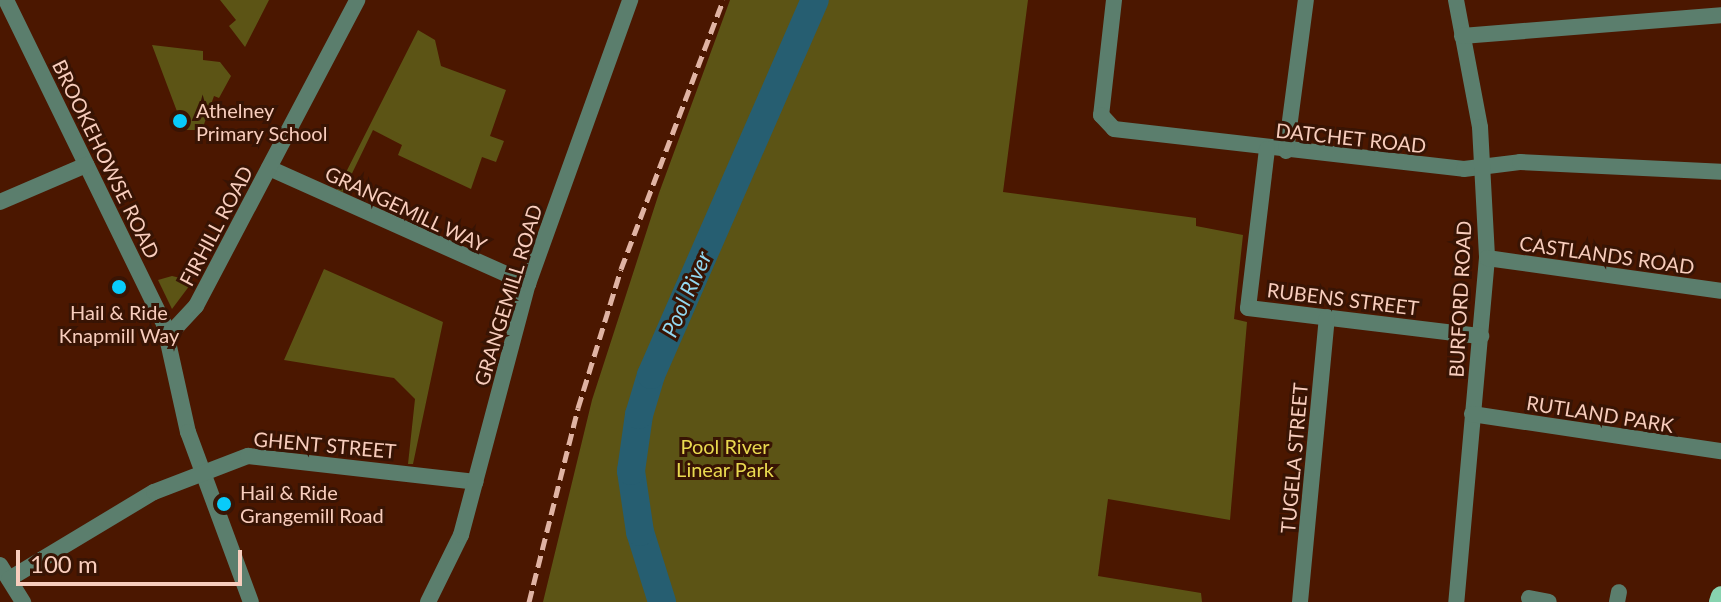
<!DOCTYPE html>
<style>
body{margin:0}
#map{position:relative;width:1721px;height:602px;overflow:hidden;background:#4b1700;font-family:Lato,sans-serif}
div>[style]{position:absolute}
.green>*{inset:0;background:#5c5415}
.river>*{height:28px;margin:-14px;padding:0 14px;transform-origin:14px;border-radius:14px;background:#265e71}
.minor>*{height:16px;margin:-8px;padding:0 8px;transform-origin:8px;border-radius:8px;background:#5b7e6d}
.primary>*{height:20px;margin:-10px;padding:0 10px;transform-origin:10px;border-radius:10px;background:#88d3af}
.rail>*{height:5px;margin-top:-2.5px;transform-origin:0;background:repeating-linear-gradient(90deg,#e0b3a3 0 12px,transparent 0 18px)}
.dots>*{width:22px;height:22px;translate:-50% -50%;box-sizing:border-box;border:4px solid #381404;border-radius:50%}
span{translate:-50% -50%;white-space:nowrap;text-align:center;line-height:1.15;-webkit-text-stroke:6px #381404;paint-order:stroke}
.poi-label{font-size:20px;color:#f8cdbd}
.left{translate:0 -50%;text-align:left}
.street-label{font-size:20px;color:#f8cdbd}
.park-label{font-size:20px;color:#e9d94f}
.water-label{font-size:22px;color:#92d7f0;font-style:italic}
.scale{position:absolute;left:16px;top:550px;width:226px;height:36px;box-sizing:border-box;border:4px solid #f8cdbd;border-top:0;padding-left:10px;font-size:24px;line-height:28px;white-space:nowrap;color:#f8cdbd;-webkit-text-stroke:6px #381404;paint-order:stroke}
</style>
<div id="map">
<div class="green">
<i style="clip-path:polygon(220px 0,269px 0,245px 47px,229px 26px,236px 20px)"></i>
<i style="clip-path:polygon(730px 0,1028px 0,1003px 192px,1196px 218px,1196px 226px,1243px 235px,1234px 319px,1247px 322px,1230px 520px,1108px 499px,1098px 576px,1201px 593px,1202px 602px,543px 602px,592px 400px,659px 193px)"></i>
<i style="clip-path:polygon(418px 30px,435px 40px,441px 66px,506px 90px,490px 136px,504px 141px,496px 162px,482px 157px,471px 189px,398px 155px,402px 145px,373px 130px,343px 192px,337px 190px)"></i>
<i style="clip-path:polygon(152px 45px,203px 51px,203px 60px,220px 62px,231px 76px,219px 98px,214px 96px,202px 130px,184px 130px)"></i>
<i style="clip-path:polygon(324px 269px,443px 322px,413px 464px,408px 464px,415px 399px,394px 378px,284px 360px)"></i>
<i style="clip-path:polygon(172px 276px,193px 281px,172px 309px,158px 280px)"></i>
</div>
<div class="river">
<i style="left:662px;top:602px;width:73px;rotate:-107.4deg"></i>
<i style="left:640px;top:532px;width:62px;rotate:-98.4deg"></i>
<i style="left:631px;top:471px;width:57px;rotate:-81.9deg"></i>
<i style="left:639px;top:415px;width:42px;rotate:-73.3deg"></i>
<i style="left:651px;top:375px;width:409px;rotate:-66.4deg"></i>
</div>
<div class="minor">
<i style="left:6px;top:0;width:360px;rotate:64deg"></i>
<i style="left:164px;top:324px;width:111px;rotate:77.5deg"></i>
<i style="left:188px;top:432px;width:181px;rotate:69.7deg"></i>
<i style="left:1114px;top:0;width:116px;rotate:96.4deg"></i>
<i style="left:1101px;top:115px;width:19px;rotate:47deg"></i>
<i style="left:1114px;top:129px;width:352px;rotate:6.5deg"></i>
<i style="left:1464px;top:169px;width:56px;rotate:-7.1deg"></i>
<i style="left:1520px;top:162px;width:201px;rotate:2.8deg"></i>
<i style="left:1456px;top:0;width:129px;rotate:79.3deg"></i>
<i style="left:1480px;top:127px;width:131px;rotate:86.9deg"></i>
<i style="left:1487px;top:258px;width:345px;rotate:95.1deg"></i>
<i style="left:1462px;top:36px;width:260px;rotate:-4.6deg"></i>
<i style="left:1267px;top:149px;width:160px;rotate:96.8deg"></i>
<i style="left:1248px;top:308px;width:235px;rotate:6.9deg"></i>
<i style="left:1286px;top:151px;width:152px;rotate:-82.5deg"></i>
<i style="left:269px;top:168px;width:284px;rotate:24.1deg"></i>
<i style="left:0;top:202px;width:94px;rotate:-23.3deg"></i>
<i style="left:1487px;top:258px;width:236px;rotate:8deg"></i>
<i style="left:168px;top:336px;width:41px;rotate:-47deg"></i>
<i style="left:196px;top:306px;width:346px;rotate:-62.2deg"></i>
<i style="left:1472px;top:414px;width:252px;rotate:8.5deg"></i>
<i style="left:0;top:565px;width:44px;rotate:58.1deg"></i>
<i style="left:9px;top:579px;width:169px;rotate:-31deg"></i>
<i style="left:154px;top:492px;width:101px;rotate:-21deg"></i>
<i style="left:248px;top:456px;width:229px;rotate:6.5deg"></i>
<i style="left:1529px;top:598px;width:20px;rotate:11deg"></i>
<i style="left:428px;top:602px;width:75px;rotate:-63.8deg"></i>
<i style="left:461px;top:535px;width:260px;rotate:-75.1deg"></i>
<i style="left:528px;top:284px;width:302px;rotate:-70.2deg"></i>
<i style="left:1300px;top:602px;width:286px;rotate:-84.6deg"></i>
<i style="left:1617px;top:602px;width:10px;rotate:-79deg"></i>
</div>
<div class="primary">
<i style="left:1719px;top:602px;width:6px;rotate:-72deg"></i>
</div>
<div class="rail">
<i style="left:529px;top:602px;width:200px;rotate:-75.8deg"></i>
<i style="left:578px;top:408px;width:145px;rotate:-72.8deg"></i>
<i style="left:621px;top:269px;width:288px;rotate:-69.2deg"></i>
</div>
<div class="dots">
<i style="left:180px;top:121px;background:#08cbfa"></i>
<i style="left:119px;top:287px;background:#08cbfa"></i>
<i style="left:224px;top:504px;background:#08cbfa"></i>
</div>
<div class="poi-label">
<span class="left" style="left:196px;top:122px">Athelney<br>Primary School</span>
<span style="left:119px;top:324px">Hail &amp; Ride<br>Knapmill Way</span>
<span class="left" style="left:240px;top:504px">Hail &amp; Ride<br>Grangemill Road</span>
</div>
<div class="street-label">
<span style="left:1351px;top:138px;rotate:6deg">DATCHET ROAD</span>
<span style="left:106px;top:159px;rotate:64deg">BROOKEHOWSE ROAD</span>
<span style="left:406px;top:209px;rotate:25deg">GRANGEMILL WAY</span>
<span style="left:216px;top:226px;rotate:-62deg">FIRHILL ROAD</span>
<span style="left:1607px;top:255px;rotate:8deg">CASTLANDS ROAD</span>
<span style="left:508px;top:295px;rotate:-73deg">GRANGEMILL ROAD</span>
<span style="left:1343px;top:299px;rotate:7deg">RUBENS STREET</span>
<span style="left:1460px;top:299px;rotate:-87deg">BURFORD ROAD</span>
<span style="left:1600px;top:414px;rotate:9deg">RUTLAND PARK</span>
<span style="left:325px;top:445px;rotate:5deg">GHENT STREET</span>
<span style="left:1294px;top:458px;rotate:-85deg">TUGELA STREET</span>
</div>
<div class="park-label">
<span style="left:725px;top:458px">Pool River<br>Linear Park</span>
</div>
<div class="water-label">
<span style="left:686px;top:294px;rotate:-66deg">Pool River</span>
</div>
<div class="scale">100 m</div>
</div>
